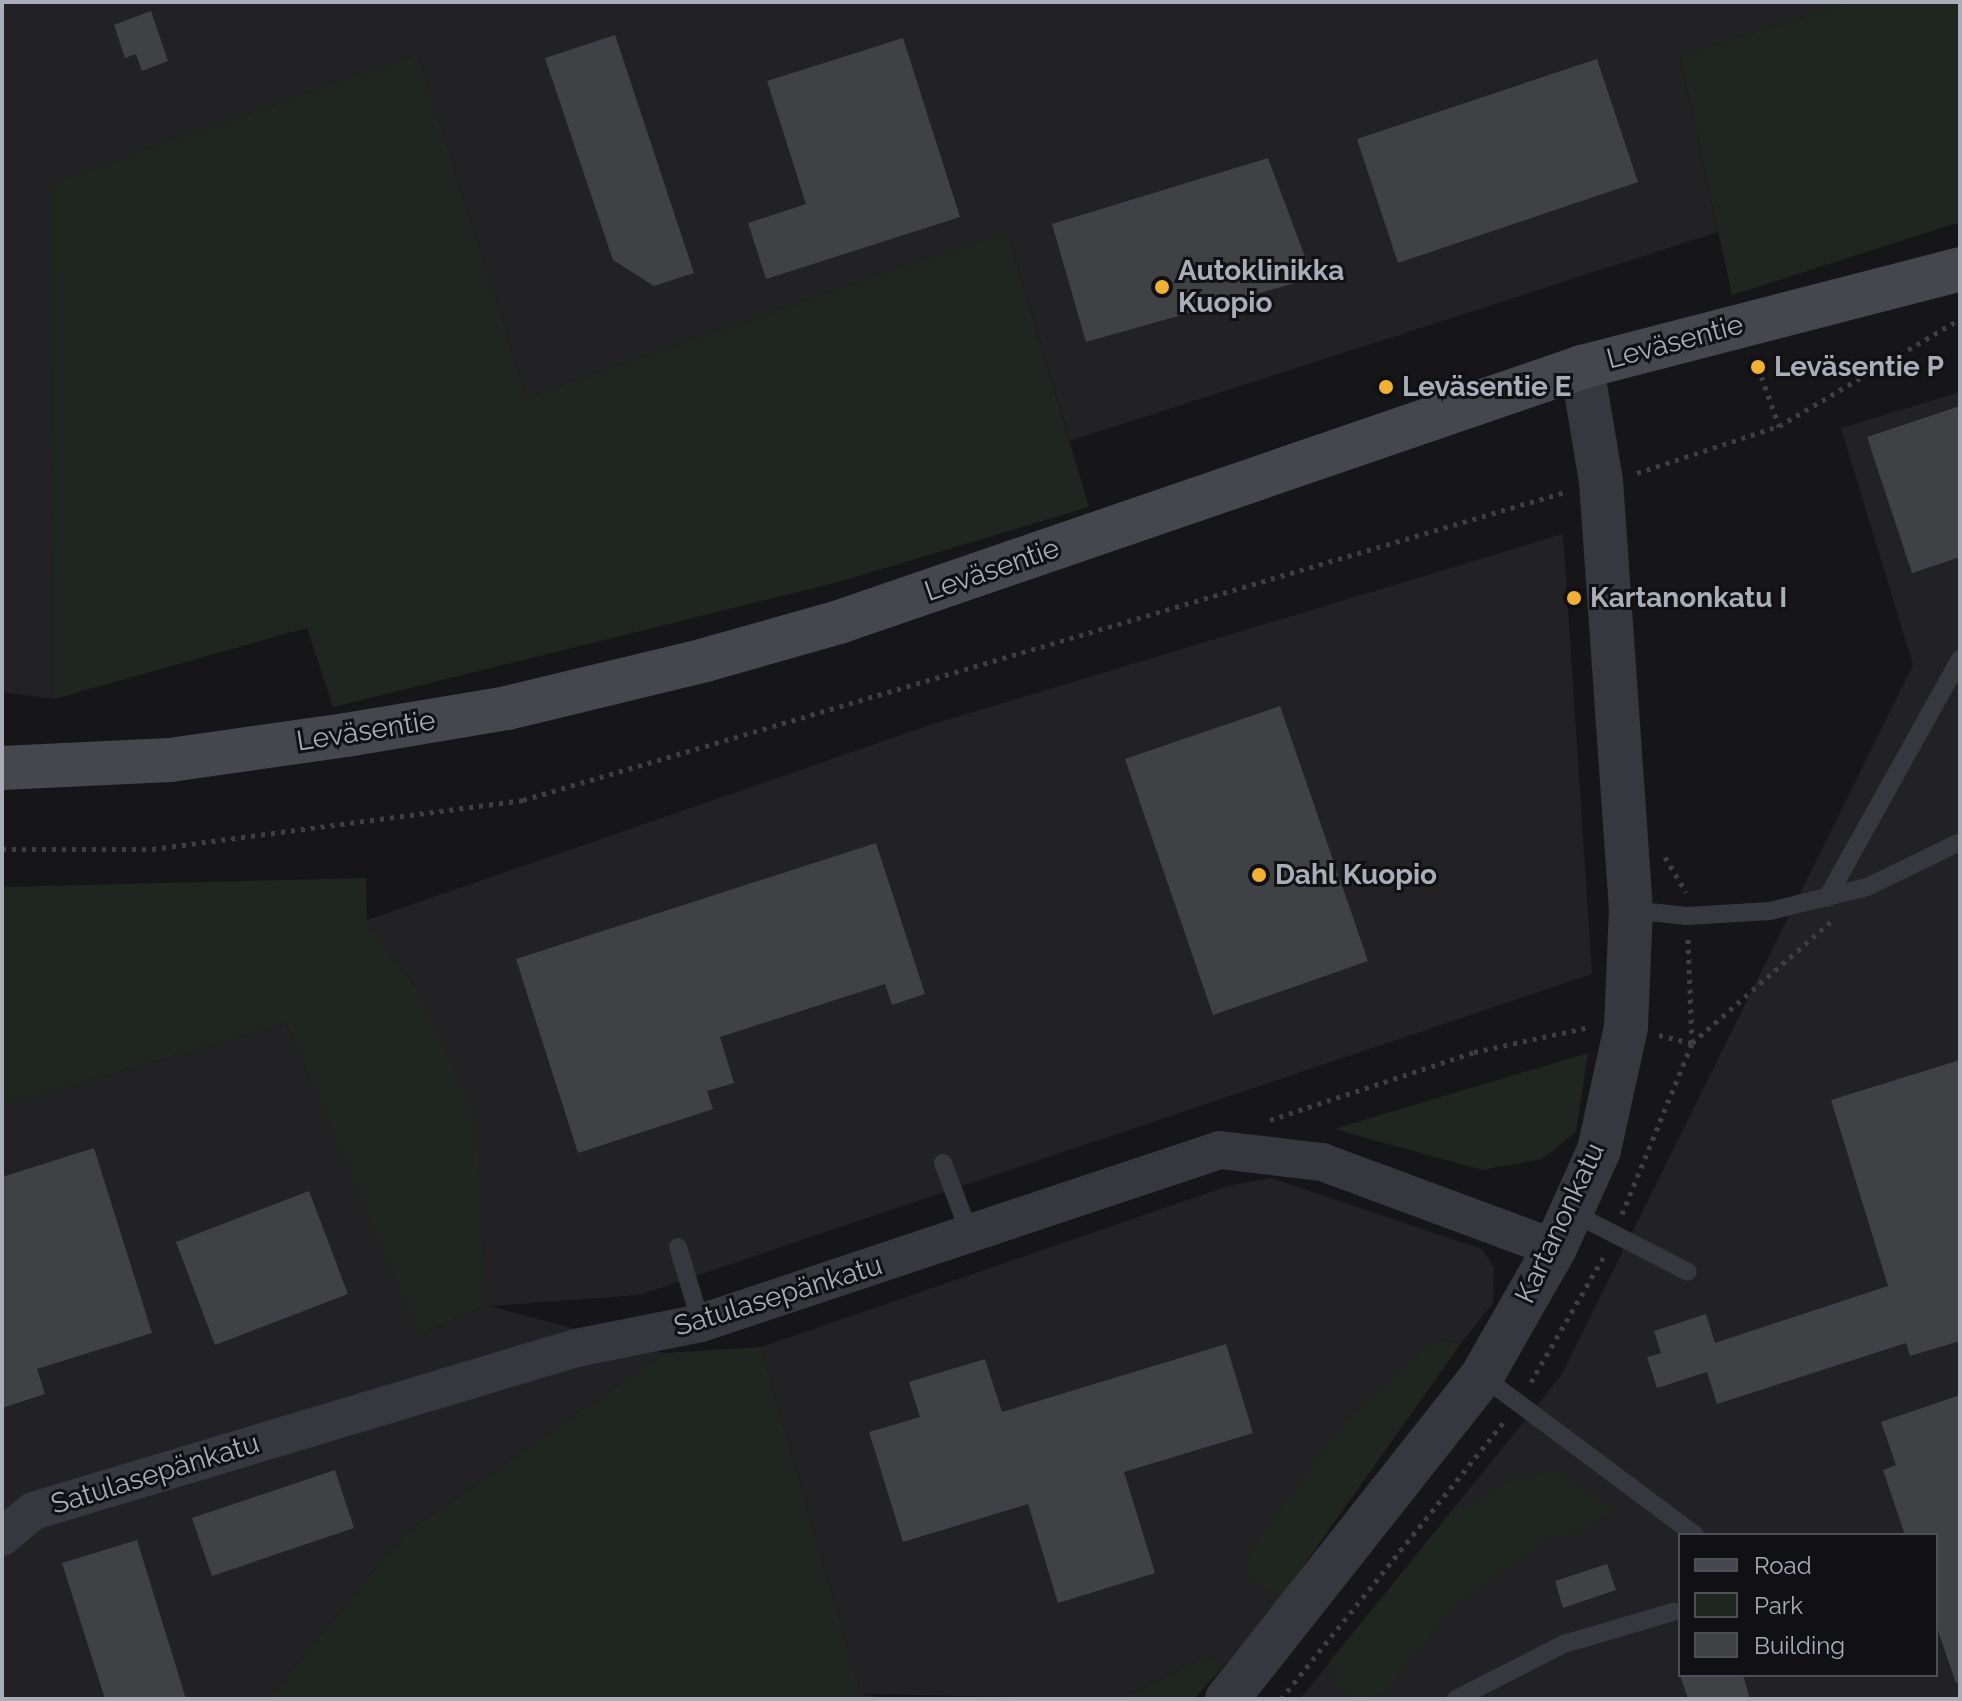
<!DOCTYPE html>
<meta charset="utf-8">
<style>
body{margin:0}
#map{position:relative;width:1962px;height:1701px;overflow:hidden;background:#161618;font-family:Raleway,sans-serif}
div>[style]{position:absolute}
.built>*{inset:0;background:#222225}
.green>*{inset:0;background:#1e261f}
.building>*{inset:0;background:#404145}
.path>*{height:5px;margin-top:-2.5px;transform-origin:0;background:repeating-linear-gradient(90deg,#3d3f44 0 4px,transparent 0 10px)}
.service>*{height:18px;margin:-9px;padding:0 9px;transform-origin:9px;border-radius:9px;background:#37383d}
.minor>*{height:38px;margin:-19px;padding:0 19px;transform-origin:19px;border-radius:19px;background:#37383d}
.tertiary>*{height:44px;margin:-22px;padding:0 22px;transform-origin:22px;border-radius:22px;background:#37383d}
.secondary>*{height:44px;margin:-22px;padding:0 22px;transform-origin:22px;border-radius:22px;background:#45474d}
.dots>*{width:22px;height:22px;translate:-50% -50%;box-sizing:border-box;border:4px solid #111113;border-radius:50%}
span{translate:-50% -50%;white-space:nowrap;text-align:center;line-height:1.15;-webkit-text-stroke:6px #111113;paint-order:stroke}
.poi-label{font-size:28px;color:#a8adb8;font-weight:700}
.left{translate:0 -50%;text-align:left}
.street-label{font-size:28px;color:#a8adb8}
.frame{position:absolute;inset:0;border:4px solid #a8adb8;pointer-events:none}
.legend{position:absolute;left:1678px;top:1533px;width:260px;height:144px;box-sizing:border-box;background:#111113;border:2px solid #4d4f55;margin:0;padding:10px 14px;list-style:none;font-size:24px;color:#a8adb8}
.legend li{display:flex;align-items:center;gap:16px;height:40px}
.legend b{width:40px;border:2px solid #4d4f55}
</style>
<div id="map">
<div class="built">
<i style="clip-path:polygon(2px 2px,1850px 2px,1680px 56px,1718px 232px,1070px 441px,1007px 231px,527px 397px,418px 54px,52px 183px,54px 699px,2px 692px)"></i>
<i style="clip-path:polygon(evenodd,1960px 392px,1960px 1699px,1300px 1699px,1562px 1374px,1913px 665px,1841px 428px,1960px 392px,1680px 1535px,1936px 1535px,1936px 1675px,1680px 1675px,1680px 1535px)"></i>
<i style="clip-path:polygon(1563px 534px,1592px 974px,639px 1295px,490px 1306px,664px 1353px,403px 1535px,268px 1699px,3px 1699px,2px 1106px,286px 1023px,419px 1335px,486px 1306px,419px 992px,367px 920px,927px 726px)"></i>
<i style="clip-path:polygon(1271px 1178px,1482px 1249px,1494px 1267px,1493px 1303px,1462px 1342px,1433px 1341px,1280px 1599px,1224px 1666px,1209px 1655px,1120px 1699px,861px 1694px,761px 1347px,1228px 1186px)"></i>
</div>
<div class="green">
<i style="clip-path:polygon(1850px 2px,1960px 2px,1960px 222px,1732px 295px,1680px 56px)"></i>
<i style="clip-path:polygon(418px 54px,527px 397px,1007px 231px,1089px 507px,835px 583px,333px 707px,307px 628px,54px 699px,51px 183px)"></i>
<i style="clip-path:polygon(366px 878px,367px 920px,419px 992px,476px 1114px,486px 1306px,418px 1335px,286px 1023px,2px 1106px,2px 887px)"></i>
<i style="clip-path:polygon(1588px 1053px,1576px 1132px,1542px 1159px,1482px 1170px,1334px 1129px)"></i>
<i style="clip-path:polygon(1433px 1341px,1462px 1342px,1280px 1599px,1246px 1576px,1251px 1548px,1343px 1423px)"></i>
<i style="clip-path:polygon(761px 1347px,861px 1694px,887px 1699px,268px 1699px,403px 1535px,664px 1353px)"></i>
<i style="clip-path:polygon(1556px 1469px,1615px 1509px,1590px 1529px,1547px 1540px,1454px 1607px,1385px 1693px,1357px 1699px,1336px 1684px,1331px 1660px,1448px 1516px,1508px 1481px)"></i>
<i style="clip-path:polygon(1209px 1655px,1224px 1666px,1194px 1699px,1120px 1699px)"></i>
</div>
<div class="building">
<i style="clip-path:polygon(151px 11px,168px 61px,142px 71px,136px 54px,125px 58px,114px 25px)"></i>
<i style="clip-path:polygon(615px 35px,694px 273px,654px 286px,613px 260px,545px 58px)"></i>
<i style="clip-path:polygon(903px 38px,960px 217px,766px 279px,748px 223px,806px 204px,767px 81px)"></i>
<i style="clip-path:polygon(1597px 59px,1638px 182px,1398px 263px,1357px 139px)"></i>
<i style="clip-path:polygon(1268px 158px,1313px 278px,1086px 342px,1052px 224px)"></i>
<i style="clip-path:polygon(1960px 406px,1960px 557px,1912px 573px,1867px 437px)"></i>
<i style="clip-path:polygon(1280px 706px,1368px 961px,1213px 1015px,1125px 759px)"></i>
<i style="clip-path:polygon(876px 843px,925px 994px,892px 1005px,885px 984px,720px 1037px,734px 1083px,707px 1091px,713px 1109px,578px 1153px,516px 959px)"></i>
<i style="clip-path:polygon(1960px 1060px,1960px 1341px,1910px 1356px,1906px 1343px,1717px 1404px,1707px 1372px,1657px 1388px,1647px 1357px,1661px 1353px,1654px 1331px,1706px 1314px,1715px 1343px,1888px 1286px,1831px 1100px)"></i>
<i style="clip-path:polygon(94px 1148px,152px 1333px,37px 1369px,45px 1394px,2px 1408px,2px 1177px)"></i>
<i style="clip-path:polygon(309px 1191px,348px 1294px,215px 1345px,176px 1242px)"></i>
<i style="clip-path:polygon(1226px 1344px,1253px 1433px,1124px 1472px,1155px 1573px,1058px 1603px,1028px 1504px,903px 1542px,869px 1432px,920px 1417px,909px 1382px,985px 1359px,1002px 1412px)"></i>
<i style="clip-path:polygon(1960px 1395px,1960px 1682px,1956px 1683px,1936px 1625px,1936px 1535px,1905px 1535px,1883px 1470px,1896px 1465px,1881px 1422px)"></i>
<i style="clip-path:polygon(335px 1470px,354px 1528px,212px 1576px,192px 1518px)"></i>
<i style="clip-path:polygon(137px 1540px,186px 1699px,105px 1699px,62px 1563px)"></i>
<i style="clip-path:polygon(1607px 1564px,1616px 1590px,1563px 1608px,1555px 1581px)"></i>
<i style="clip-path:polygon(1680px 1675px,1743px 1675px,1750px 1699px,1688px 1699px)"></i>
</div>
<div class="path">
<i style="left:1758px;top:367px;width:63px;rotate:70.4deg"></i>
<i style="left:1637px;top:473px;width:150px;rotate:-18.3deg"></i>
<i style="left:1779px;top:426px;width:210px;rotate:-30.6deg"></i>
<i style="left:2px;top:849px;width:150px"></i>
<i style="left:152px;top:849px;width:374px;rotate:-7.5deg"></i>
<i style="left:523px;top:800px;width:1087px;rotate:-16.47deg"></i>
<i style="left:1665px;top:857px;width:41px;rotate:59deg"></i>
<i style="left:1659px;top:1035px;width:34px;rotate:14deg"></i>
<i style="left:1692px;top:1043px;width:184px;rotate:-41.2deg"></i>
<i style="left:1270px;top:1120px;width:215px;rotate:-18.4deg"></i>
<i style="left:1474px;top:1052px;width:119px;rotate:-12.2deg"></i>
<i style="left:1622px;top:1214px;width:185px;rotate:-67.7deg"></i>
<i style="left:1692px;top:1043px;width:105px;rotate:-92.2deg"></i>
<i style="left:1531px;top:1382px;width:146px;rotate:-59.9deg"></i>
<i style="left:1281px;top:1699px;width:358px;rotate:-51.2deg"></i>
</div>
<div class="service">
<i style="left:1827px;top:898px;width:274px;rotate:-60.9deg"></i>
<i style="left:1631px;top:910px;width:56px;rotate:6.1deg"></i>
<i style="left:1687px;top:916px;width:83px;rotate:-3.4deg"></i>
<i style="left:1770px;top:911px;width:100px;rotate:-13.9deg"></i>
<i style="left:1867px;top:887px;width:103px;rotate:-25.8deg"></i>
<i style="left:943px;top:1163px;width:79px;rotate:69.3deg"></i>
<i style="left:1571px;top:1212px;width:131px;rotate:27.1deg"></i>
<i style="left:678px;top:1247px;width:79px;rotate:73.2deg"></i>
<i style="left:1482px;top:1376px;width:266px;rotate:36.7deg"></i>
<i style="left:1456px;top:1699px;width:121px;rotate:-27deg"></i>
<i style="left:1564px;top:1644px;width:114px;rotate:-16.4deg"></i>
</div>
<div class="minor">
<i style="left:2px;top:1537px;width:40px;rotate:-40deg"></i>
<i style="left:33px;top:1511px;width:567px;rotate:-16.71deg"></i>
<i style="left:576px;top:1348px;width:127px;rotate:-11.3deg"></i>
<i style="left:701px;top:1323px;width:547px;rotate:-18.43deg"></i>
<i style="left:1220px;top:1150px;width:103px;rotate:6.7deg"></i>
<i style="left:1322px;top:1162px;width:248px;rotate:20.3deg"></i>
</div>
<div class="tertiary">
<i style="left:1227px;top:1699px;width:412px;rotate:-51.7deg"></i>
<i style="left:1482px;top:1376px;width:147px;rotate:-60.3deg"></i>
<i style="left:1555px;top:1248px;width:107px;rotate:-65.8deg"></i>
<i style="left:1599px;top:1150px;width:126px;rotate:-77.6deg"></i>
<i style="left:1626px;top:1027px;width:117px;rotate:-87.6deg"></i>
<i style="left:1631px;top:910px;width:430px;rotate:-94deg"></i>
<i style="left:1601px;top:481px;width:116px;rotate:-99.5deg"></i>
</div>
<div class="secondary">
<i style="left:2px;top:768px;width:168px;rotate:-2.7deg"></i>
<i style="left:170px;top:760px;width:178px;rotate:-8.1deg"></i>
<i style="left:346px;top:735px;width:163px;rotate:-9.5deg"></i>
<i style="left:507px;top:708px;width:204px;rotate:-13.6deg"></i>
<i style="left:705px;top:660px;width:139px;rotate:-15.8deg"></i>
<i style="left:839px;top:622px;width:786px;rotate:-18.94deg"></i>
<i style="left:1582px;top:367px;width:390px;rotate:-14.5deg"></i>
</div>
<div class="dots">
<i style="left:1162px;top:287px;background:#f2b134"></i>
<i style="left:1758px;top:367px;background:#f2b134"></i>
<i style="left:1386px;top:387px;background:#f2b134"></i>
<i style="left:1574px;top:598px;background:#f2b134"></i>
<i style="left:1259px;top:875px;background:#f2b134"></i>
</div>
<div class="poi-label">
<span class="left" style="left:1178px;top:287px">Autoklinikka<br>Kuopio</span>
<span class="left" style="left:1774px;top:367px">Leväsentie P</span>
<span class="left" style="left:1402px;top:387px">Leväsentie E</span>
<span class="left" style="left:1590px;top:598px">Kartanonkatu I</span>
<span class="left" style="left:1275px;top:875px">Dahl Kuopio</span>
</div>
<div class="street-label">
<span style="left:1675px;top:342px;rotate:-15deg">Leväsentie</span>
<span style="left:992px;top:570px;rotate:-19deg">Leväsentie</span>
<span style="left:366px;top:731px;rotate:-9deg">Leväsentie</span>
<span style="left:1560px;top:1223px;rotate:-65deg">Kartanonkatu</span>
<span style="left:778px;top:1296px;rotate:-17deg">Satulasepänkatu</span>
<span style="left:155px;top:1474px;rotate:-17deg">Satulasepänkatu</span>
</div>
<div class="frame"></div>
<ul class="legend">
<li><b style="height:10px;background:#45474d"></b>Road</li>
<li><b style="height:22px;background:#1e261f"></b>Park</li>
<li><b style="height:22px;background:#404145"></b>Building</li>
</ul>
</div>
